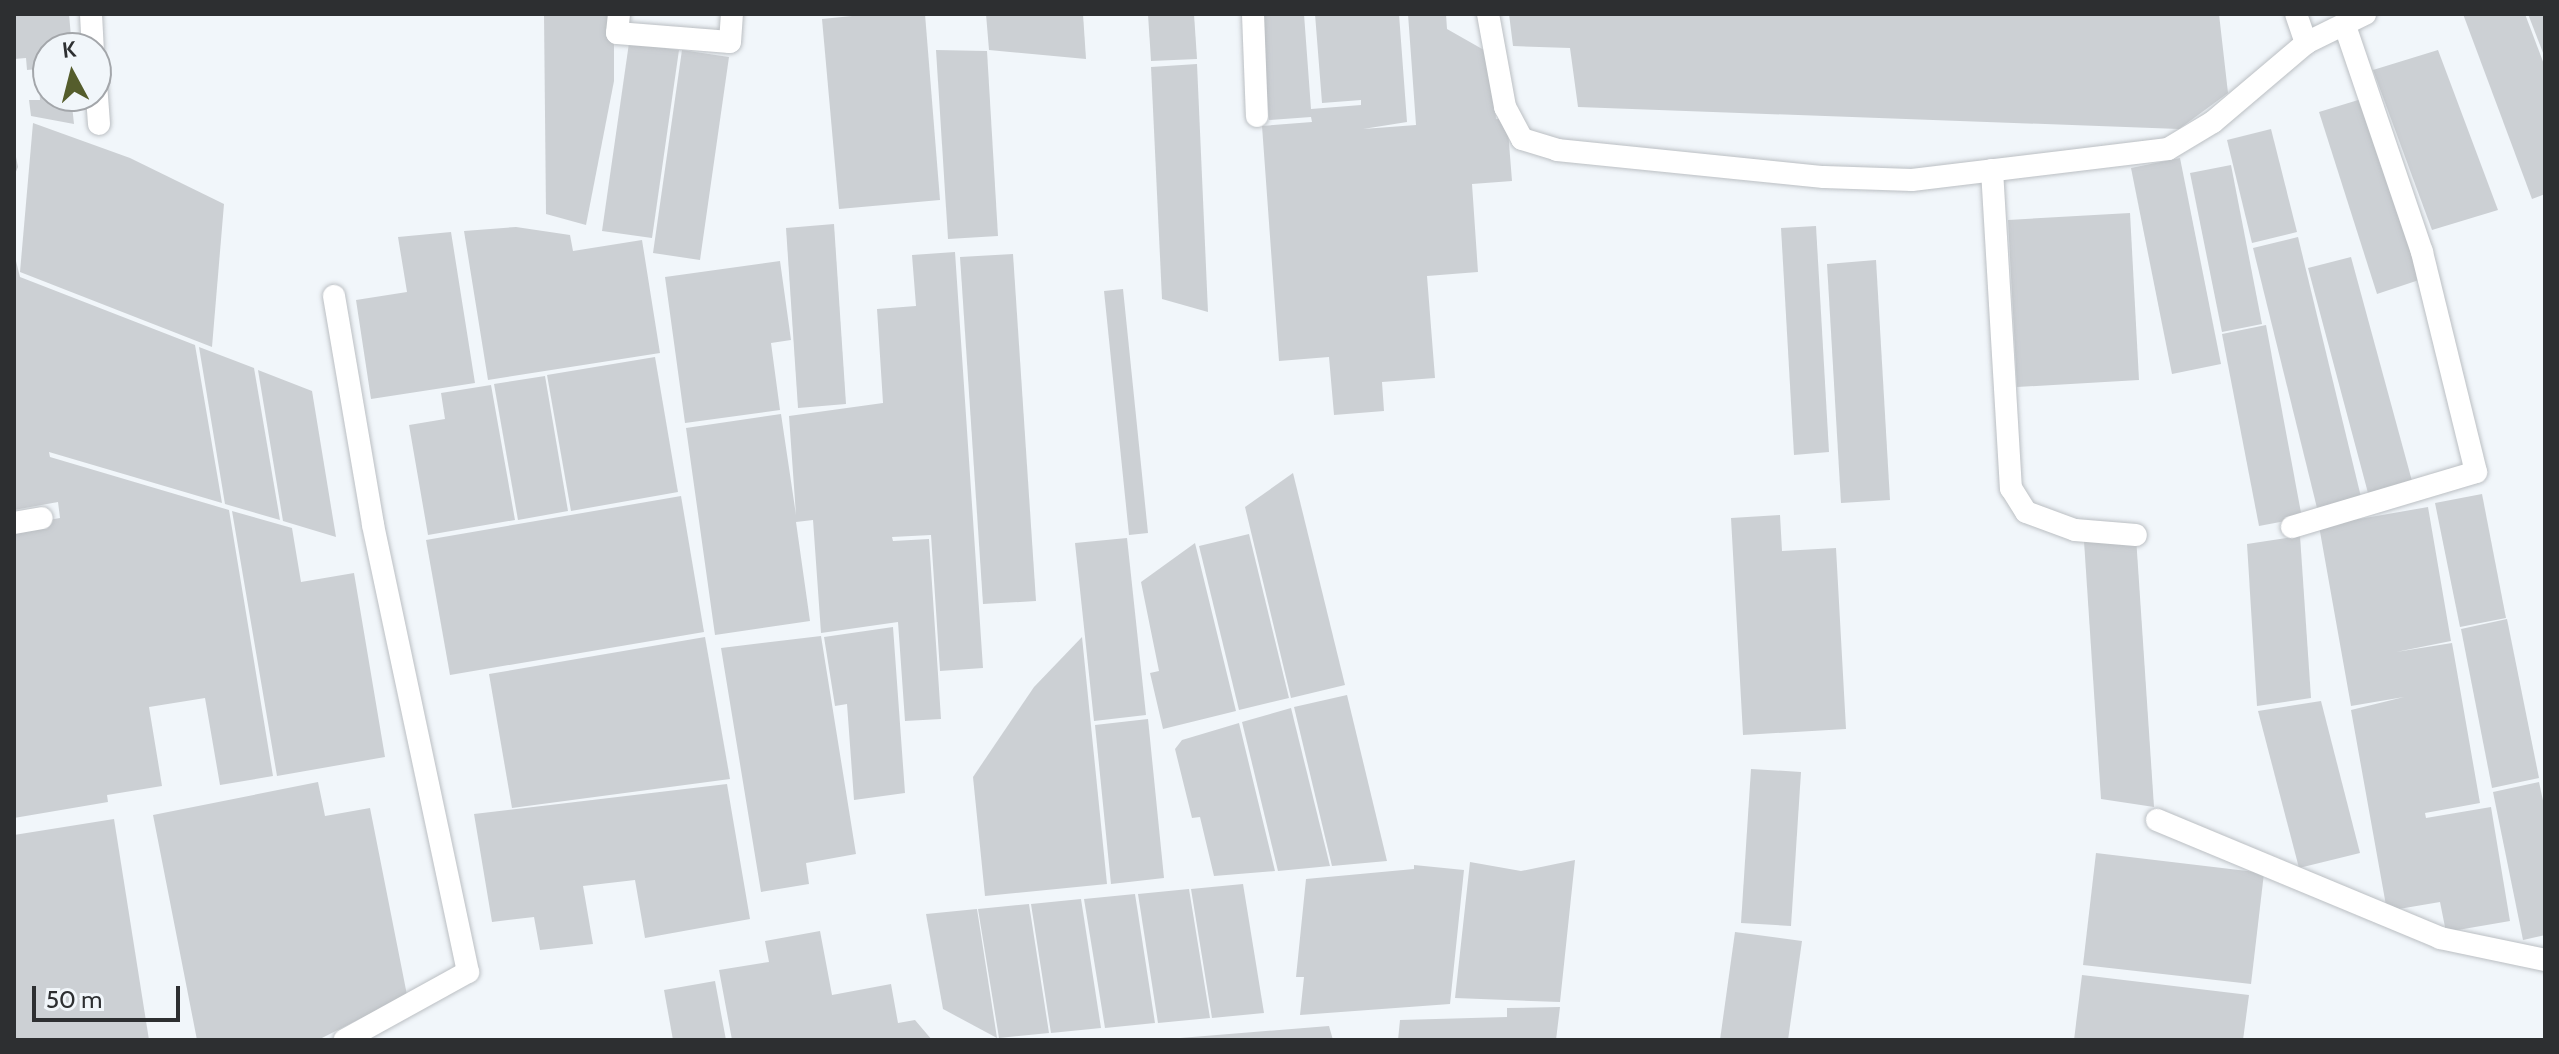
<!DOCTYPE html>
<style>
body{margin:0}
#map{position:relative;width:2559px;height:1054px;overflow:hidden;background:#f1f6fa;font-family:Cabin,sans-serif}
div>[style]{position:absolute}
.building>*{inset:0;background:#ccd0d4}
.roads{filter:drop-shadow(0 0 2px #bbbfc3) drop-shadow(0 0 2px #bbbfc3)}
.minor>*{height:22px;margin:-11px;padding:0 11px;transform-origin:11px;border-radius:11px;background:#fff}
span{translate:-50% -50%;white-space:nowrap;text-align:center;line-height:1.15;-webkit-text-stroke:6px #f1f6fa;paint-order:stroke}
.frame{position:absolute;inset:0;border:16px solid #2d2f31;pointer-events:none}
.north{position:absolute;left:32px;top:32px;width:80px;height:80px;box-sizing:border-box;background:#f1f6fa;border:2px solid #a3a6aa;border-radius:50%;rotate:353deg;font-size:22px;font-weight:700;line-height:32px;text-align:center;color:#2d2f31}
.north::after{content:'';display:block;margin:auto;width:28px;height:36px;background:#555d2c;clip-path:polygon(50% 0,100% 100%,50% 72%,0 100%)}
.scale{position:absolute;left:32px;top:986px;width:148px;height:36px;box-sizing:border-box;border:4px solid #2d2f31;border-top:0;padding-left:10px;font-size:24px;line-height:28px;white-space:nowrap;color:#2d2f31;-webkit-text-stroke:6px #f1f6fa;paint-order:stroke}
</style>
<div id="map">
<div class="building">
<i style="clip-path:polygon(14px 14px,69px 14px,72px 48px,48px 48px,48px 68px,27px 70px,26px 58px,14px 59px)"></i>
<i style="clip-path:polygon(544px 14px,614px 14px,614px 81px,586px 225px,546px 214px)"></i>
<i style="clip-path:polygon(872px 14px,925px 14px,940px 200px,839px 209px,822px 19px)"></i>
<i style="clip-path:polygon(986px 14px,1083px 14px,1086px 59px,989px 50px)"></i>
<i style="clip-path:polygon(1148px 14px,1194px 14px,1197px 59px,1151px 61px)"></i>
<i style="clip-path:polygon(1261px 14px,1304px 14px,1311px 109px,1361px 105px,1361px 100px,1322px 103px,1315px 14px,1399px 14px,1407px 122px,1363px 129px,1416px 125px,1408px 14px,1446px 14px,1447px 29px,1491px 54px,1496px 119px,1507px 118px,1512px 181px,1472px 184px,1478px 272px,1427px 276px,1435px 378px,1382px 382px,1384px 411px,1334px 415px,1329px 357px,1279px 361px,1262px 126px,1312px 122px,1311px 117px,1269px 120px)"></i>
<i style="clip-path:polygon(1509px 14px,2219px 14px,2228px 93px,2179px 129px,1578px 107px,1570px 48px,1513px 46px)"></i>
<i style="clip-path:polygon(2463px 14px,2525px 14px,2545px 67px,2545px 194px,2532px 199px)"></i>
<i style="clip-path:polygon(2528px 14px,2545px 14px,2545px 58px)"></i>
<i style="clip-path:polygon(629px 43px,679px 50px,652px 238px,602px 231px)"></i>
<i style="clip-path:polygon(682px 50px,729px 57px,700px 260px,653px 253px)"></i>
<i style="clip-path:polygon(936px 50px,987px 51px,998px 236px,948px 239px)"></i>
<i style="clip-path:polygon(2438px 50px,2498px 210px,2432px 230px,2373px 70px)"></i>
<i style="clip-path:polygon(1197px 64px,1208px 312px,1162px 299px,1151px 67px)"></i>
<i style="clip-path:polygon(48px 71px,48px 96px,71px 96px,74px 124px,31px 116px,29px 100px,40px 100px,38px 72px)"></i>
<i style="clip-path:polygon(2368px 97px,2425px 278px,2377px 294px,2319px 112px)"></i>
<i style="clip-path:polygon(33px 123px,130px 158px,224px 204px,212px 347px,20px 272px)"></i>
<i style="clip-path:polygon(2271px 129px,2297px 232px,2252px 243px,2227px 140px)"></i>
<i style="clip-path:polygon(14px 147px,18px 167px,14px 176px)"></i>
<i style="clip-path:polygon(2180px 158px,2221px 364px,2172px 374px,2131px 168px)"></i>
<i style="clip-path:polygon(2231px 165px,2262px 324px,2222px 332px,2190px 173px)"></i>
<i style="clip-path:polygon(2130px 213px,2139px 380px,2017px 387px,2008px 220px)"></i>
<i style="clip-path:polygon(834px 224px,846px 404px,798px 408px,786px 228px)"></i>
<i style="clip-path:polygon(1816px 226px,1829px 452px,1794px 455px,1781px 228px)"></i>
<i style="clip-path:polygon(516px 227px,570px 235px,573px 251px,642px 240px,660px 353px,488px 380px,464px 231px)"></i>
<i style="clip-path:polygon(451px 232px,475px 383px,371px 399px,356px 300px,407px 292px,398px 237px)"></i>
<i style="clip-path:polygon(2298px 237px,2361px 497px,2317px 508px,2253px 248px)"></i>
<i style="clip-path:polygon(955px 252px,983px 668px,940px 671px,931px 535px,892px 537px,893px 541px,929px 539px,941px 719px,905px 721px,898px 622px,821px 633px,813px 520px,796px 522px,810px 621px,715px 635px,686px 428px,781px 414px,796px 515px,789px 416px,883px 403px,877px 309px,916px 306px,912px 255px)"></i>
<i style="clip-path:polygon(14px 253px,20px 277px,195px 345px,222px 503px,49px 452px,50px 457px,229px 510px,273px 776px,220px 785px,205px 698px,149px 707px,162px 786px,107px 795px,108px 802px,14px 818px,14px 526px,60px 518px,58px 502px,14px 510px)"></i>
<i style="clip-path:polygon(1013px 254px,1036px 601px,983px 604px,960px 257px)"></i>
<i style="clip-path:polygon(2351px 257px,2412px 481px,2368px 493px,2308px 268px)"></i>
<i style="clip-path:polygon(1876px 260px,1890px 500px,1841px 503px,1827px 264px)"></i>
<i style="clip-path:polygon(780px 261px,791px 340px,771px 343px,780px 410px,685px 423px,665px 277px)"></i>
<i style="clip-path:polygon(1123px 289px,1148px 533px,1129px 535px,1104px 291px)"></i>
<i style="clip-path:polygon(2266px 325px,2302px 518px,2259px 526px,2222px 334px)"></i>
<i style="clip-path:polygon(199px 347px,254px 368px,280px 520px,225px 504px)"></i>
<i style="clip-path:polygon(655px 357px,678px 492px,571px 511px,547px 375px)"></i>
<i style="clip-path:polygon(258px 370px,312px 391px,336px 537px,283px 521px)"></i>
<i style="clip-path:polygon(545px 376px,568px 511px,518px 520px,494px 384px)"></i>
<i style="clip-path:polygon(491px 385px,515px 520px,428px 535px,409px 425px,445px 419px,441px 393px)"></i>
<i style="clip-path:polygon(1293px 473px,1345px 685px,1291px 698px,1245px 507px)"></i>
<i style="clip-path:polygon(2482px 494px,2506px 618px,2460px 627px,2435px 503px)"></i>
<i style="clip-path:polygon(681px 496px,704px 632px,450px 675px,426px 540px)"></i>
<i style="clip-path:polygon(2428px 507px,2451px 641px,2396px 652px,2452px 643px,2480px 803px,2425px 813px,2426px 818px,2491px 807px,2510px 921px,2446px 932px,2440px 902px,2387px 911px,2351px 710px,2404px 697px,2351px 706px,2319px 526px)"></i>
<i style="clip-path:polygon(232px 511px,292px 528px,301px 582px,354px 573px,385px 757px,277px 776px)"></i>
<i style="clip-path:polygon(1780px 515px,1782px 551px,1836px 548px,1846px 729px,1743px 735px,1731px 518px)"></i>
<i style="clip-path:polygon(1249px 534px,1289px 698px,1239px 710px,1199px 546px)"></i>
<i style="clip-path:polygon(2300px 536px,2311px 698px,2257px 706px,2247px 544px)"></i>
<i style="clip-path:polygon(2136px 537px,2154px 807px,2101px 799px,2084px 541px)"></i>
<i style="clip-path:polygon(1127px 538px,1146px 715px,1094px 721px,1075px 543px)"></i>
<i style="clip-path:polygon(1195px 543px,1236px 711px,1163px 729px,1150px 673px,1159px 671px,1141px 582px)"></i>
<i style="clip-path:polygon(2507px 619px,2539px 778px,2492px 788px,2461px 629px)"></i>
<i style="clip-path:polygon(893px 627px,905px 793px,854px 800px,847px 704px,835px 706px,824px 637px)"></i>
<i style="clip-path:polygon(821px 636px,856px 854px,806px 863px,809px 884px,761px 892px,721px 648px)"></i>
<i style="clip-path:polygon(705px 637px,730px 779px,512px 808px,489px 674px)"></i>
<i style="clip-path:polygon(1082px 637px,1107px 884px,985px 896px,973px 777px,1034px 687px)"></i>
<i style="clip-path:polygon(1347px 695px,1387px 861px,1332px 866px,1294px 707px)"></i>
<i style="clip-path:polygon(2321px 701px,2360px 853px,2299px 868px,2258px 711px)"></i>
<i style="clip-path:polygon(1291px 708px,1330px 866px,1278px 871px,1242px 722px)"></i>
<i style="clip-path:polygon(1148px 719px,1164px 878px,1111px 884px,1095px 725px)"></i>
<i style="clip-path:polygon(1239px 723px,1275px 871px,1214px 876px,1200px 817px,1192px 818px,1175px 749px,1182px 740px)"></i>
<i style="clip-path:polygon(1751px 769px,1801px 772px,1791px 926px,1741px 923px)"></i>
<i style="clip-path:polygon(318px 782px,325px 816px,370px 808px,407px 995px,318px 1040px,197px 1040px,153px 815px)"></i>
<i style="clip-path:polygon(2539px 782px,2545px 810px,2545px 935px,2523px 940px,2493px 792px)"></i>
<i style="clip-path:polygon(727px 784px,750px 919px,645px 938px,635px 880px,583px 886px,593px 944px,540px 950px,534px 917px,492px 922px,474px 814px)"></i>
<i style="clip-path:polygon(114px 819px,149px 1040px,14px 1040px,14px 835px)"></i>
<i style="clip-path:polygon(2096px 853px,2264px 873px,2251px 984px,2083px 965px)"></i>
<i style="clip-path:polygon(1575px 860px,1560px 1002px,1455px 998px,1470px 862px,1521px 871px)"></i>
<i style="clip-path:polygon(1414px 865px,1464px 870px,1450px 1004px,1300px 1015px,1304px 977px,1296px 977px,1306px 879px,1414px 869px)"></i>
<i style="clip-path:polygon(1243px 884px,1264px 1013px,1212px 1018px,1191px 889px)"></i>
<i style="clip-path:polygon(1189px 889px,1210px 1018px,1158px 1023px,1138px 894px)"></i>
<i style="clip-path:polygon(1135px 894px,1155px 1023px,1105px 1028px,1084px 899px)"></i>
<i style="clip-path:polygon(1081px 899px,1101px 1028px,1051px 1033px,1031px 904px)"></i>
<i style="clip-path:polygon(1029px 904px,1049px 1033px,999px 1038px,978px 909px)"></i>
<i style="clip-path:polygon(977px 909px,997px 1038px,943px 1009px,926px 914px)"></i>
<i style="clip-path:polygon(820px 931px,832px 995px,891px 984px,898px 1023px,915px 1020px,932px 1040px,732px 1040px,719px 970px,769px 962px,765px 941px)"></i>
<i style="clip-path:polygon(1735px 932px,1802px 941px,1788px 1040px,1720px 1040px)"></i>
<i style="clip-path:polygon(2082px 975px,2249px 995px,2243px 1040px,2074px 1040px)"></i>
<i style="clip-path:polygon(715px 981px,726px 1040px,673px 1040px,664px 990px)"></i>
<i style="clip-path:polygon(1560px 1007px,1556px 1040px,1398px 1040px,1400px 1020px,1507px 1017px,1507px 1008px)"></i>
<i style="clip-path:polygon(1329px 1026px,1333px 1040px,1180px 1040px,1180px 1038px)"></i>
</div>
<div class="roads">
<div class="minor">
<i style="left:91px;top:14px;width:34px;rotate:87deg"></i>
<i style="left:619px;top:14px;width:19px;rotate:96deg"></i>
<i style="left:617px;top:33px;width:113px;rotate:4.6deg"></i>
<i style="left:730px;top:42px;width:28px;rotate:-86deg"></i>
<i style="left:1253px;top:14px;width:102px;rotate:87.8deg"></i>
<i style="left:1488px;top:14px;width:95px;rotate:79.6deg"></i>
<i style="left:1505px;top:107px;width:36px;rotate:62deg"></i>
<i style="left:1522px;top:139px;width:37px;rotate:17deg"></i>
<i style="left:1557px;top:150px;width:268px;rotate:5.8deg"></i>
<i style="left:1824px;top:177px;width:88px;rotate:2deg"></i>
<i style="left:1912px;top:180px;width:258px;rotate:-6.9deg"></i>
<i style="left:2168px;top:149px;width:52px;rotate:-31deg"></i>
<i style="left:2213px;top:122px;width:122px;rotate:-40.3deg"></i>
<i style="left:2306px;top:43px;width:66px;rotate:-26.2deg"></i>
<i style="left:2296px;top:14px;width:31px;rotate:71deg"></i>
<i style="left:96px;top:83px;width:41px;rotate:85.8deg"></i>
<i style="left:1992px;top:170px;width:319px;rotate:86.6deg"></i>
<i style="left:2011px;top:488px;width:28px;rotate:58deg"></i>
<i style="left:2026px;top:512px;width:52px;rotate:20.2deg"></i>
<i style="left:2075px;top:530px;width:61px;rotate:4.7deg"></i>
<i style="left:334px;top:296px;width:232px;rotate:80.3deg"></i>
<i style="left:373px;top:525px;width:457px;rotate:78deg"></i>
<i style="left:468px;top:972px;width:141px;rotate:151.1deg"></i>
<i style="left:14px;top:523px;width:28px;rotate:-10deg"></i>
<i style="left:2292px;top:527px;width:192px;rotate:-16.6deg"></i>
<i style="left:2476px;top:472px;width:227px;rotate:-103.8deg"></i>
<i style="left:2422px;top:252px;width:239px;rotate:-108.8deg"></i>
<i style="left:2157px;top:820px;width:307px;rotate:22.6deg"></i>
<i style="left:2440px;top:938px;width:107px;rotate:11.8deg"></i>
</div>
</div>
<div class="frame"></div>
<div class="north">K</div>
<div class="scale">50 m</div>
</div>
